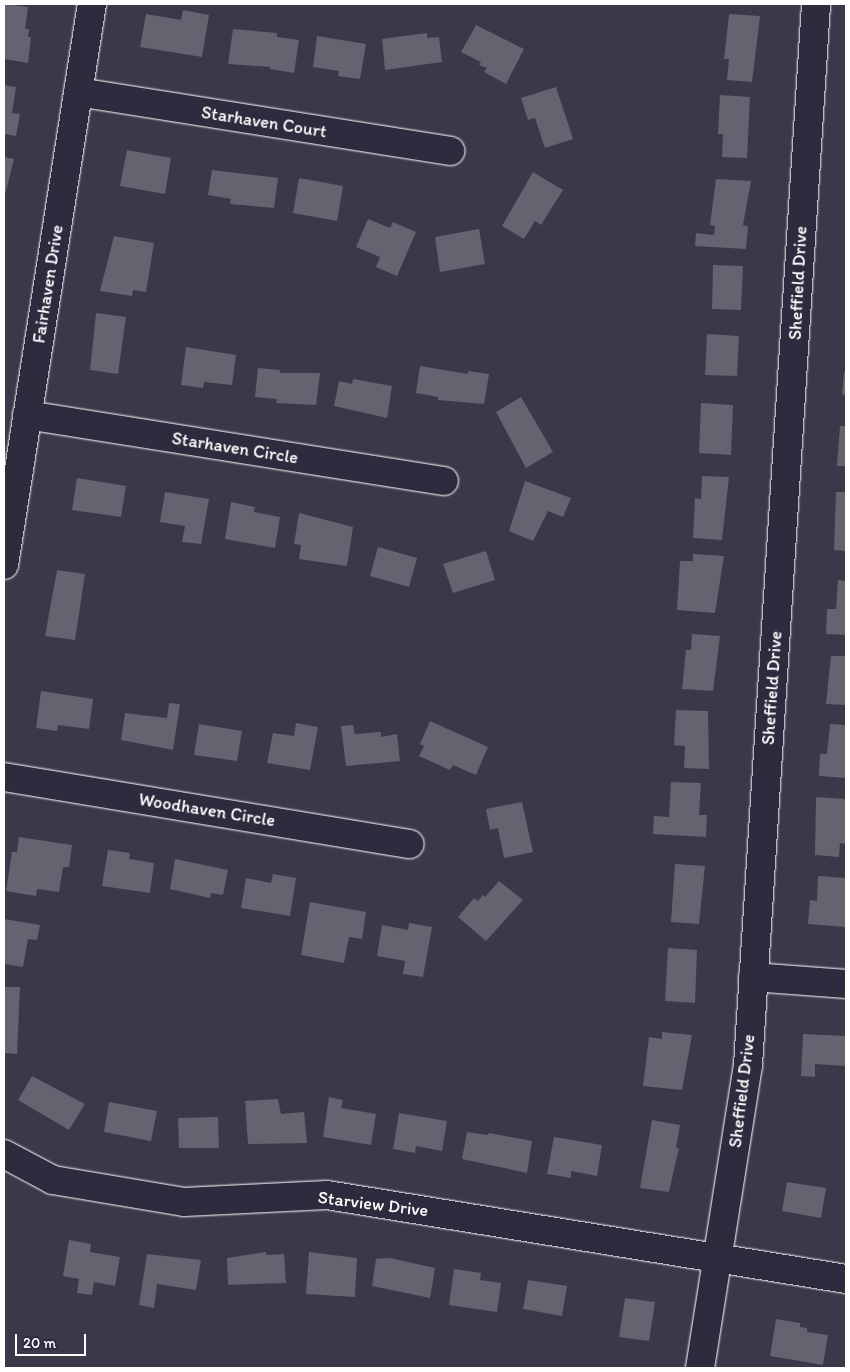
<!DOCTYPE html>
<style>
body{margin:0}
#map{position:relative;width:850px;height:1372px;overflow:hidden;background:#3c3749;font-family:Itim,sans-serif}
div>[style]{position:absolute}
.building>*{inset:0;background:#666270}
.roads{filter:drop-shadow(0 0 1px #fff) drop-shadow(0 0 1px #fff)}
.minor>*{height:28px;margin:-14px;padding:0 14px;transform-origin:14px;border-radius:14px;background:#2f2a3d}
span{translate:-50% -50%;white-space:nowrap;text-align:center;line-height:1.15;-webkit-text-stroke:4px #2f2a3d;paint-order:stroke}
.street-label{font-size:18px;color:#fff}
.frame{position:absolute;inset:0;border:5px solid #fff;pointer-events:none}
.scale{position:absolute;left:15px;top:1334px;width:71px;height:22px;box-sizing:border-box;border:2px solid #fff;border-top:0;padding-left:6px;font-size:15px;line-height:18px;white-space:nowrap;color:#fff;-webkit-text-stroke:4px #2f2a3d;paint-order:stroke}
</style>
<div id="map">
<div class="building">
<i style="clip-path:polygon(4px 4px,28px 7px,25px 29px,29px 29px,28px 37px,31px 37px,28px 63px,4px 59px)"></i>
<i style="clip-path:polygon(183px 10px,209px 15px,202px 57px,140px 47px,146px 14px,181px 20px)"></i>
<i style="clip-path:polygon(729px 14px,760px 16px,752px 82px,727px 80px,729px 59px,724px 59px)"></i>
<i style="clip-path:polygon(476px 25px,524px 49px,506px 84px,484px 72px,487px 68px,479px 65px,481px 62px,461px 52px)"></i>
<i style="clip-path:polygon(233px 29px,277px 33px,277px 37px,299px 40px,294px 73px,270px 69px,270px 67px,228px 64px)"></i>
<i style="clip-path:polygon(427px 33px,427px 38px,439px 37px,442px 62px,385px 70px,382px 39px)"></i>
<i style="clip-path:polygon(317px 36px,366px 44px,360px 79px,338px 76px,339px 71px,313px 67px)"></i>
<i style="clip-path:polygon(4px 85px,16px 87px,12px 113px,20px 114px,16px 136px,4px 134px)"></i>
<i style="clip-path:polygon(556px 87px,573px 139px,545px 148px,535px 118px,528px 120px,521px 98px)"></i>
<i style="clip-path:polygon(720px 95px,750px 97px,747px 158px,722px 157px,723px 134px,718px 134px)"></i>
<i style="clip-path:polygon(127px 150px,171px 158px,165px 194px,120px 186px)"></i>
<i style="clip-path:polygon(4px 157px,14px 159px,5px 195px,4px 195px)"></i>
<i style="clip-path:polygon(212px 170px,278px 178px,274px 208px,230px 204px,231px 199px,208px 195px)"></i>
<i style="clip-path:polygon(533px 172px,563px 190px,541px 225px,535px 221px,524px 239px,502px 226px)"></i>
<i style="clip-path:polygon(299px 178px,343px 186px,337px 221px,293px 213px)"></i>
<i style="clip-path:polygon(716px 179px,751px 181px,743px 225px,748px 226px,746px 249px,695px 246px,696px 233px,714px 235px,715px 226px,710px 225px)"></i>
<i style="clip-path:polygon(368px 219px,390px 228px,393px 222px,416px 232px,397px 276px,376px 267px,380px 257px,356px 247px)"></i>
<i style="clip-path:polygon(479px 229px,485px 264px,440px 272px,435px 237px)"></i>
<i style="clip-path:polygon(114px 236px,154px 243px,146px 292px,133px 290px,132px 296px,100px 291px)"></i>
<i style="clip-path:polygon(713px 265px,743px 266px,741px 310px,712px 309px)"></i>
<i style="clip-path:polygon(96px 313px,126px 317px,118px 374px,90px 370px)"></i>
<i style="clip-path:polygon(707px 334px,739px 336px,737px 376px,705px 375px)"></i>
<i style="clip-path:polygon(186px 347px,236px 355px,232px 385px,204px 382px,203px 388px,181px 385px)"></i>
<i style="clip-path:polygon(420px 366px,468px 374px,468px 371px,489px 374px,484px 404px,438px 400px,438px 397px,416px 393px)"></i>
<i style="clip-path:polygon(258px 368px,280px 370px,280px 373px,320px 373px,316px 405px,276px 403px,277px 399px,255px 397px)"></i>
<i style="clip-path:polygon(844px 372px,846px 372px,846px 395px,842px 394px)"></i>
<i style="clip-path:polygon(353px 379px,392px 386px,387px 418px,334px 406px,339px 381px,352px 384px)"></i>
<i style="clip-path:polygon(521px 397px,553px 452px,526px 468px,496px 412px)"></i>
<i style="clip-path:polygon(701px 403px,733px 405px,731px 455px,699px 453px)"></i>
<i style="clip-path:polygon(840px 426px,846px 426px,846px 466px,837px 466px)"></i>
<i style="clip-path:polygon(702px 476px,729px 477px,722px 540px,693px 538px,695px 498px,701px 499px)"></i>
<i style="clip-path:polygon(77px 478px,126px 486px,121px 517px,72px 510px)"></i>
<i style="clip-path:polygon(525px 481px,571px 498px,563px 517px,548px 511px,533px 541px,509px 531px)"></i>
<i style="clip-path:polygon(165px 492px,209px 499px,201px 544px,182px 542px,185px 526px,160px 522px)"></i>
<i style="clip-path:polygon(836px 492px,846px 492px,846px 551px,834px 550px)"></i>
<i style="clip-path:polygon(231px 502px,255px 507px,254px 512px,280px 517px,275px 548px,225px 539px)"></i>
<i style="clip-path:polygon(299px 513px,353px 527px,347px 566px,299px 559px,301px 545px,294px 544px)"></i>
<i style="clip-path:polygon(378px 547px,417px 558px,409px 587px,370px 576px)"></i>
<i style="clip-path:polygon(486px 551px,495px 580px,453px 593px,443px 564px)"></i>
<i style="clip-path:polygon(693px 554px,724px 556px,715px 613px,677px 610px,680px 561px,693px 561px)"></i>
<i style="clip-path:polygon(57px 570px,85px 574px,75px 640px,45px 636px)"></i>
<i style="clip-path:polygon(838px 580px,846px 581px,846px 635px,826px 634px,827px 609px,836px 609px)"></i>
<i style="clip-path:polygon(692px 634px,720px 636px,713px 691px,682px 689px,686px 650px,691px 650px)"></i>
<i style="clip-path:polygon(831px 656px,846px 656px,846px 705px,826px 704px)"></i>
<i style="clip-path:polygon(41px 691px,93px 699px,89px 729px,58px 725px,57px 731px,36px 728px)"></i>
<i style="clip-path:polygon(169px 703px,180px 704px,173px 750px,121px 740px,125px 713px,167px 718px)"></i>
<i style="clip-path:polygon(676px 710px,708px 711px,709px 769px,684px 768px,685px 746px,674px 745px)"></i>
<i style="clip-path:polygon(430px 721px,488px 747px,476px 775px,453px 765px,450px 770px,419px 756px,424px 746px,420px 744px)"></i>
<i style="clip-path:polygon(296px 723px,318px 727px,310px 770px,267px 763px,273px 733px,294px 736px)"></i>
<i style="clip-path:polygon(199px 724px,242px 731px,237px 761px,194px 755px)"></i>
<i style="clip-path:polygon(830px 724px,846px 725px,846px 778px,819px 776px,820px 754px,827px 754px)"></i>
<i style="clip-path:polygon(353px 725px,355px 734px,381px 732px,381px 737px,397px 734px,400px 761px,346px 766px,341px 726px)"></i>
<i style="clip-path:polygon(671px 782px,701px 783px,699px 815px,707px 815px,706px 837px,653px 834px,654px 816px,669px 817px)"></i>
<i style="clip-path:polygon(816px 797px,846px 799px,845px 844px,840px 843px,839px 857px,815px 855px)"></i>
<i style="clip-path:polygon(522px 802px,533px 852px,504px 858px,498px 828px,490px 830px,486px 809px)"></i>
<i style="clip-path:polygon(19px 837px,72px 845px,69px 867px,63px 867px,59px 892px,37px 889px,36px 896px,6px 891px,12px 852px,17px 852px)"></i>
<i style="clip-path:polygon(108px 850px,130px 853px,129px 859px,154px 863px,150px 893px,102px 886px)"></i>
<i style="clip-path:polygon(175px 859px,228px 870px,223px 895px,211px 893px,210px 898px,170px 889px)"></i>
<i style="clip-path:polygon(675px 864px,705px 866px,699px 924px,671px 922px)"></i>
<i style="clip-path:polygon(273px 874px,296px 878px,290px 916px,241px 908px,246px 878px,271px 883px)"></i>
<i style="clip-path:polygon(818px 876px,846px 878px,845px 927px,808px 924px,810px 900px,817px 901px)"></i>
<i style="clip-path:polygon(499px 881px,523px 900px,486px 941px,458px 917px,474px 898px,478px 901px,483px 895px,485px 897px)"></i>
<i style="clip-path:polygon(310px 902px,366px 912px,362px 939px,349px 937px,344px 963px,301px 955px)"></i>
<i style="clip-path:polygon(4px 919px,40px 925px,37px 940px,28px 939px,23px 967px,4px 964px)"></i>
<i style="clip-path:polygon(409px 923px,432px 927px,423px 977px,403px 974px,405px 961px,377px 956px,382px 925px,408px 930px)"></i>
<i style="clip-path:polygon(668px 948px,697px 950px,695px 1003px,665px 1001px)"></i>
<i style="clip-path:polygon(4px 987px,20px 987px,17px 1054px,4px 1053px)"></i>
<i style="clip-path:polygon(662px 1032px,692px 1035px,682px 1090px,643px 1086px,649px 1037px,662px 1039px)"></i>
<i style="clip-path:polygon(803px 1034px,846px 1036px,846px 1066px,815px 1064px,815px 1077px,801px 1076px)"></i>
<i style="clip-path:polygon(32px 1076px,85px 1104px,69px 1130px,18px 1100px)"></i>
<i style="clip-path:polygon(329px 1097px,343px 1100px,341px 1108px,376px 1114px,371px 1145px,323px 1137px)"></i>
<i style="clip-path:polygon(278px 1099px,281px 1114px,304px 1112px,307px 1143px,248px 1144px,245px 1101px)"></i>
<i style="clip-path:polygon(109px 1102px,157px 1111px,151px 1141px,104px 1132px)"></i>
<i style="clip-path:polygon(399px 1113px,447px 1121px,442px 1151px,416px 1146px,415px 1153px,393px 1149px)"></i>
<i style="clip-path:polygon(218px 1117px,219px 1148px,179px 1148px,178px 1118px)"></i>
<i style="clip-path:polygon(652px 1120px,680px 1125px,676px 1148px,679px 1148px,669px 1192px,640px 1188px)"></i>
<i style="clip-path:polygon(467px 1132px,488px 1135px,489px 1133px,532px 1141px,527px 1173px,462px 1159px)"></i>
<i style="clip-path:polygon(554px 1137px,602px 1145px,597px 1176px,571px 1171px,571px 1178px,547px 1174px)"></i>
<i style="clip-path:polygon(787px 1182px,826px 1188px,821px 1218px,782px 1211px)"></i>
<i style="clip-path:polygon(69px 1240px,91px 1244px,90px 1252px,120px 1257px,115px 1286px,94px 1282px,92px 1295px,77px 1293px,79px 1279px,63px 1276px)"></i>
<i style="clip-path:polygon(266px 1252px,266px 1255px,284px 1254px,286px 1283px,228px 1285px,227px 1258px)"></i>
<i style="clip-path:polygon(309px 1252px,357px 1258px,355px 1297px,306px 1294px)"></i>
<i style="clip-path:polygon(147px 1254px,201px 1260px,196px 1290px,157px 1284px,154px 1308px,139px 1305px)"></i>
<i style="clip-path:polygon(390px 1258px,435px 1268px,430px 1298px,372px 1286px,376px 1259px)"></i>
<i style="clip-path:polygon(454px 1269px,481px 1273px,480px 1280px,501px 1283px,497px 1312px,449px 1305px)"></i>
<i style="clip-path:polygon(528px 1280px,567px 1286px,562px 1316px,523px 1309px)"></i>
<i style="clip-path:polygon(625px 1298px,655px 1302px,649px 1341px,619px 1337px)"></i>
<i style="clip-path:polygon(776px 1319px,800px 1323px,800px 1327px,807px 1328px,807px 1332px,828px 1335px,823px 1365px,770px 1356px)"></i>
</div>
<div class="roads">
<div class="minor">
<i style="left:78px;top:92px;width:377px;rotate:9deg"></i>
<i style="left:27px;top:415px;width:422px;rotate:9deg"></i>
<i style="left:4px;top:565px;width:568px;rotate:-81.09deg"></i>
<i style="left:4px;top:777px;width:411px;rotate:9.4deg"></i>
<i style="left:753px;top:977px;width:93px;rotate:4.3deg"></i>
<i style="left:4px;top:1154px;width:55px;rotate:28deg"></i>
<i style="left:53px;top:1180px;width:133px;rotate:9.5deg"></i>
<i style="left:184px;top:1202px;width:143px;rotate:-2.8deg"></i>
<i style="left:327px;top:1195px;width:526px;rotate:9.19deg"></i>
<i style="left:700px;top:1368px;width:307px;rotate:-81deg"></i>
<i style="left:748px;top:1065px;width:1063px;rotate:-86.33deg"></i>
</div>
</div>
<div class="street-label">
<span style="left:264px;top:122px;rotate:9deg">Starhaven Court</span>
<span style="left:798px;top:283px;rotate:-87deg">Sheffield Drive</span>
<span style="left:48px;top:284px;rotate:-81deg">Fairhaven Drive</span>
<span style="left:235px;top:448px;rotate:9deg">Starhaven Circle</span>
<span style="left:772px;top:688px;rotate:-86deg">Sheffield Drive</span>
<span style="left:207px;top:810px;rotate:9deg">Woodhaven Circle</span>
<span style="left:742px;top:1091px;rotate:-83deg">Sheffield Drive</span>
<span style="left:373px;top:1204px;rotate:7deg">Starview Drive</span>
</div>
<div class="frame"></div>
<div class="scale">20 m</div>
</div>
